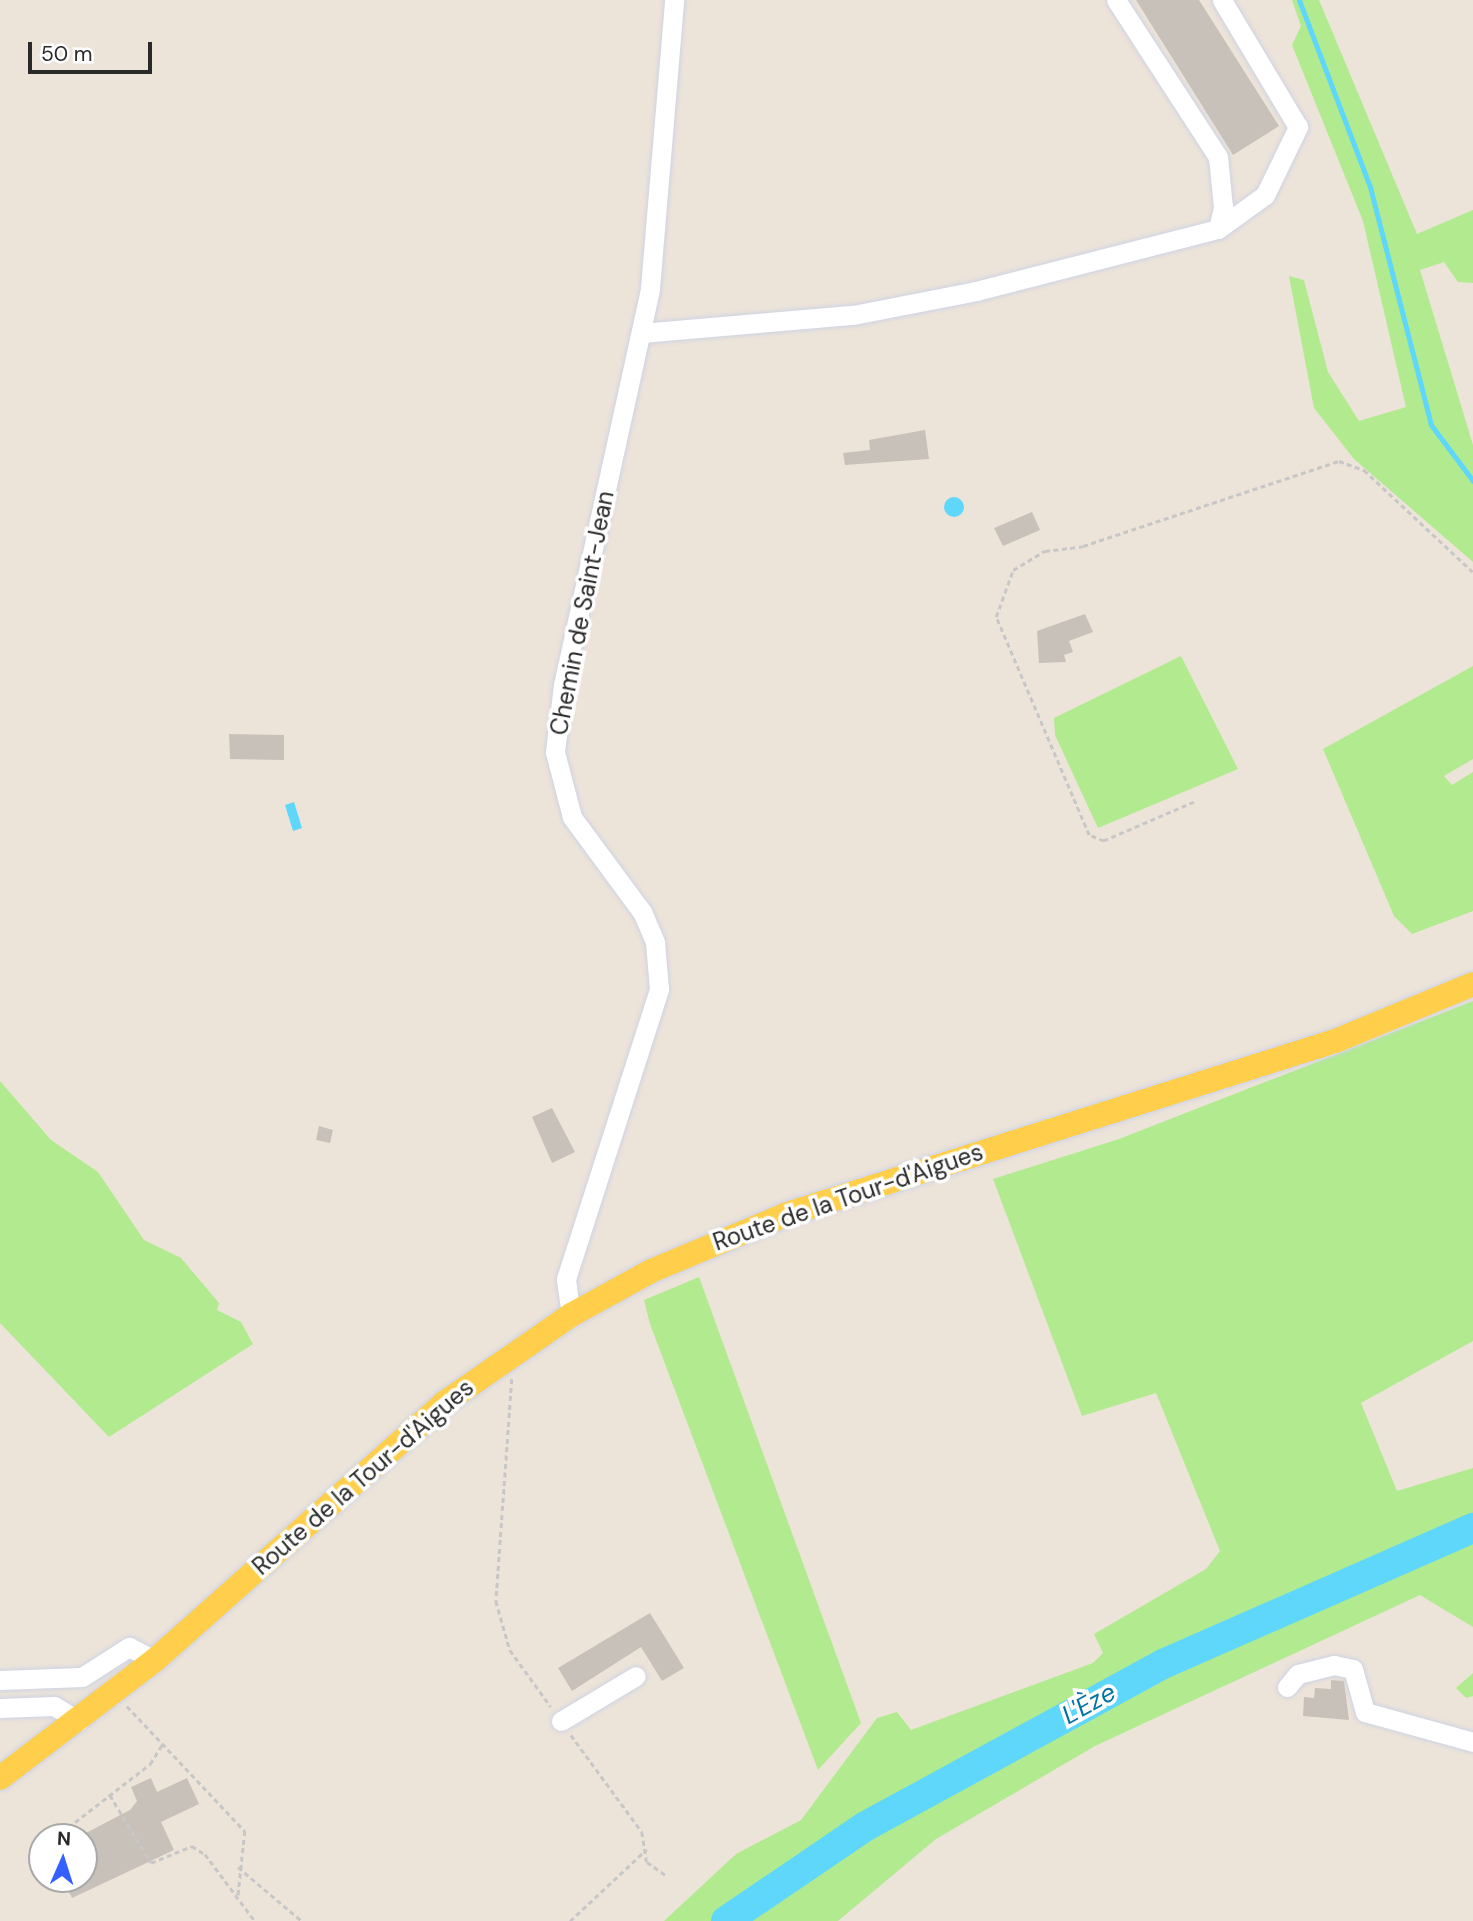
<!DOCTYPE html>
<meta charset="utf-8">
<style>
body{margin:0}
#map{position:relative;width:1473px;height:1921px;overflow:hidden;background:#ede4d9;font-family:"DM Sans",sans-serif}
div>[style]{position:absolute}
.green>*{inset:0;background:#b1ea8f}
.water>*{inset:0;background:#5fd7fb}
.round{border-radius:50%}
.stream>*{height:5px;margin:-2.5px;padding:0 2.5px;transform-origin:2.5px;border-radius:2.5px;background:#5fd7fb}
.river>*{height:30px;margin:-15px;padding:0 15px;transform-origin:15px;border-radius:15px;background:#5fd7fb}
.building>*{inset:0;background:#c8c1b9}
.path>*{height:2.5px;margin-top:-1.25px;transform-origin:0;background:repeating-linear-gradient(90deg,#c7c7c7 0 5px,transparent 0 8.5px)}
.roads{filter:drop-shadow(0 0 2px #ced3e4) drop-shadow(0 0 2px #ced3e4)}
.minor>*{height:19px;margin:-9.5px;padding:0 9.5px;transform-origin:9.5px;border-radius:9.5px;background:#fff}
.major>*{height:24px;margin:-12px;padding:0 12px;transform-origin:12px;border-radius:12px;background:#ffcf4c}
span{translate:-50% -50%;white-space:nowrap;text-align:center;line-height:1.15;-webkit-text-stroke:7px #fff;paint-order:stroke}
.street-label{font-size:24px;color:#292929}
.water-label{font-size:26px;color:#0072a6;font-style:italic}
.north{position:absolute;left:28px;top:1823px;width:70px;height:70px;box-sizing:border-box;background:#fff;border:2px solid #a9a9a9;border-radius:50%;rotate:3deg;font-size:19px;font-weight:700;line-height:28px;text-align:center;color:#292929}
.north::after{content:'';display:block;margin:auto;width:24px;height:32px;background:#3460ff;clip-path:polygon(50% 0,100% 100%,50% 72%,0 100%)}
.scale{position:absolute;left:28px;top:42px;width:124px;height:32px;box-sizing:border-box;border:4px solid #292929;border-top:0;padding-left:9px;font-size:21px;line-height:24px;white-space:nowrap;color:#292929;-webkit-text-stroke:5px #fff;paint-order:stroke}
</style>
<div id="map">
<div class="green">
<i style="clip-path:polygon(1292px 0,1319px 0,1417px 234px,1473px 210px,1473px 283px,1458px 282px,1444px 262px,1420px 270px,1473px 445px,1473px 562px,1354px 459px,1314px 408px,1289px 276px,1304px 280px,1328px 372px,1359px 421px,1406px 407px,1363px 221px,1292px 45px,1301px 26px)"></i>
<i style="clip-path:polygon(1181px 656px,1238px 769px,1098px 828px,1055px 735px,1054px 718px)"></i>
<i style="clip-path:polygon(1473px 666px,1473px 759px,1444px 776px,1452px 785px,1473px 772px,1473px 911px,1412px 934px,1394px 916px,1323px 749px)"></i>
<i style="clip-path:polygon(1473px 1001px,1473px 1341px,1361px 1403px,1397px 1491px,1473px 1468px,1473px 1627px,1420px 1595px,1095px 1746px,936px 1839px,838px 1921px,664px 1921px,736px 1854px,801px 1820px,877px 1718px,897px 1712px,911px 1730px,1093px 1663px,1103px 1653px,1094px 1634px,1206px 1569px,1220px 1551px,1156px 1393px,1082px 1416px,993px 1179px,1119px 1139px)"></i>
<i style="clip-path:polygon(0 1081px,51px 1140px,98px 1172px,144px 1240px,181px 1258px,219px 1303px,217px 1310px,241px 1322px,253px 1344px,109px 1437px,0 1323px)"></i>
<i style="clip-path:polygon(699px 1277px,861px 1723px,818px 1770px,650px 1324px,644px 1300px)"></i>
<i style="clip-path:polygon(1473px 1673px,1473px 1696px,1466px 1698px,1456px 1688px)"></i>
</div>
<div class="water">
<i class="round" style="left:944px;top:497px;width:20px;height:20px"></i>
<i style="clip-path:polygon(294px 802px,302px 828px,293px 831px,285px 805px)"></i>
</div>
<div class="stream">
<i style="left:1299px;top:0;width:200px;rotate:69.2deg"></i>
<i style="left:1370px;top:187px;width:246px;rotate:75.6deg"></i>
<i style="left:1431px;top:425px;width:70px;rotate:53.1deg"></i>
</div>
<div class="river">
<i style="left:726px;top:1921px;width:169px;rotate:-34.2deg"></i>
<i style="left:866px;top:1826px;width:338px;rotate:-28.6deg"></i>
<i style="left:1163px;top:1664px;width:339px;rotate:-23.7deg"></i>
</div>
<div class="building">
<i style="clip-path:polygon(1136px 0,1199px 0,1279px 126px,1233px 155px)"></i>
<i style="clip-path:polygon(925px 430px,929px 459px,845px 465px,843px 453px,870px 450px,869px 440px)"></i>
<i style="clip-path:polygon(1032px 512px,1040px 530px,1003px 546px,994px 528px)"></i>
<i style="clip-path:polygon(1085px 614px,1093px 632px,1069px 641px,1073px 652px,1064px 655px,1066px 662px,1039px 663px,1037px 631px)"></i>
<i style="clip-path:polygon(229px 734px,284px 735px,284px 760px,230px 759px)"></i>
<i style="clip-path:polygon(552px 1108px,575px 1152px,552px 1163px,532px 1117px)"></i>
<i style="clip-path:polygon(319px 1126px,333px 1130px,330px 1143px,316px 1140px)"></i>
<i style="clip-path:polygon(650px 1613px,684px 1668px,662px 1681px,641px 1647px,572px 1691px,558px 1668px)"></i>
<i style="clip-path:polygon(1331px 1680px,1344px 1681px,1349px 1720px,1303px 1716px,1304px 1697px,1314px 1698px,1315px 1688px,1331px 1689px)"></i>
<i style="clip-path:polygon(151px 1778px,157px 1792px,187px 1778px,199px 1804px,161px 1822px,174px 1850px,72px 1898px,63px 1879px,84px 1879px,84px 1834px,130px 1810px,137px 1801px,131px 1787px)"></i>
</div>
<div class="path">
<i style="left:1194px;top:802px;width:98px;rotate:156.6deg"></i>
<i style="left:1104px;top:841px;width:16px;rotate:-158deg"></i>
<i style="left:1089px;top:835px;width:237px;rotate:-113.1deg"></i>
<i style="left:996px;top:617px;width:50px;rotate:-70.1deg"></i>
<i style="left:1013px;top:570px;width:37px;rotate:-31deg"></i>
<i style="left:1045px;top:551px;width:38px;rotate:-7deg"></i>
<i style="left:1083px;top:546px;width:270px;rotate:-18.4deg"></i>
<i style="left:1339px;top:461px;width:27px;rotate:20deg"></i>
<i style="left:1364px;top:470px;width:149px;rotate:43.1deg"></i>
<i style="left:512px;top:1379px;width:223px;rotate:94.1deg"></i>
<i style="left:496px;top:1601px;width:51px;rotate:74.1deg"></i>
<i style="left:510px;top:1650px;width:70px;rotate:54.3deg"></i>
<i style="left:127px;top:1706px;width:172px;rotate:46.7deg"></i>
<i style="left:245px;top:1831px;width:67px;rotate:96deg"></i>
<i style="left:571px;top:1735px;width:120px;rotate:53.8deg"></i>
<i style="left:642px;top:1832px;width:30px;rotate:81deg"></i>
<i style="left:647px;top:1862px;width:24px;rotate:35deg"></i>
<i style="left:110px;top:1795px;width:79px;rotate:58.9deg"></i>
<i style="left:151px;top:1863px;width:44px;rotate:-22.5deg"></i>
<i style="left:192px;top:1846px;width:15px;rotate:32deg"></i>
<i style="left:205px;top:1854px;width:84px;rotate:53.3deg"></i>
<i style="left:75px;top:1822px;width:95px;rotate:-37.7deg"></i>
<i style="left:150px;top:1764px;width:22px;rotate:-58deg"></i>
<i style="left:238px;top:1867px;width:84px;rotate:40.2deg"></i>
<i style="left:570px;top:1921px;width:105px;rotate:-43.1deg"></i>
</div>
<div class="roads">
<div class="minor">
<i style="left:1218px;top:229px;width:58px;rotate:-35.9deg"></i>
<i style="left:1265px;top:195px;width:76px;rotate:-64.1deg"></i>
<i style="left:1298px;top:127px;width:148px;rotate:-120.9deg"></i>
<i style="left:641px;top:333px;width:213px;rotate:-4.9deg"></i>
<i style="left:853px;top:315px;width:125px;rotate:-11deg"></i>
<i style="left:976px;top:291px;width:250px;rotate:-14.4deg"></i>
<i style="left:1218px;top:229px;width:23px;rotate:-77deg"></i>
<i style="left:1223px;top:207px;width:50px;rotate:-95.7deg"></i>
<i style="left:1218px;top:157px;width:187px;rotate:-123deg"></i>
<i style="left:571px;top:1315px;width:36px;rotate:-98deg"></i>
<i style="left:566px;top:1279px;width:305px;rotate:-72.2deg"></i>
<i style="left:659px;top:989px;width:47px;rotate:-94.9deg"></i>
<i style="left:655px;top:942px;width:33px;rotate:-113deg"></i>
<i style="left:642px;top:912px;width:118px;rotate:-126.4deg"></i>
<i style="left:572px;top:817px;width:67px;rotate:-104.7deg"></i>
<i style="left:555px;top:752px;width:67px;rotate:-83.2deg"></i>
<i style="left:563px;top:685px;width:406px;rotate:-77.6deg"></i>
<i style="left:650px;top:288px;width:289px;rotate:-85.2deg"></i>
<i style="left:0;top:1680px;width:82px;rotate:-2.1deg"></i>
<i style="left:82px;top:1677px;width:56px;rotate:-32.6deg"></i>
<i style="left:129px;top:1647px;width:29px;rotate:27deg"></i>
<i style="left:1287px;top:1687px;width:17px;rotate:-50deg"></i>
<i style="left:1298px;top:1674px;width:37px;rotate:-14deg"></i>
<i style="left:1334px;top:1665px;width:19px;rotate:12deg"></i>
<i style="left:1353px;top:1669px;width:45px;rotate:74.4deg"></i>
<i style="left:1365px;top:1712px;width:112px;rotate:15.5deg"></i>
<i style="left:0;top:1708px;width:54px;rotate:-2.1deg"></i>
<i style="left:54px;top:1706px;width:29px;rotate:31deg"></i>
<i style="left:561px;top:1721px;width:87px;rotate:-31deg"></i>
</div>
<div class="major">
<i style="left:0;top:1778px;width:195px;rotate:-37.3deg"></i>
<i style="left:155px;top:1660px;width:387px;rotate:-41.6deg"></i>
<i style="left:444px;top:1403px;width:155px;rotate:-34.7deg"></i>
<i style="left:571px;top:1315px;width:91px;rotate:-28.8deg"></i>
<i style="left:651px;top:1271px;width:147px;rotate:-22.7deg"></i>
<i style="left:787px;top:1214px;width:575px;rotate:-17.52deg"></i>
<i style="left:1335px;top:1041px;width:149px;rotate:-22.4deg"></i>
</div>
</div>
<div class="street-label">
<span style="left:582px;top:613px;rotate:-79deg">Chemin de Saint-Jean</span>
<span style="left:848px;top:1197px;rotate:-19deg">Route de la Tour-d'Aigues</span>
<span style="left:363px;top:1477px;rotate:-41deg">Route de la Tour-d'Aigues</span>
</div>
<div class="water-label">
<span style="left:1089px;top:1704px;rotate:-29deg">L'Èze</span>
</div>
<div class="north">N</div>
<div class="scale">50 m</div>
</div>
